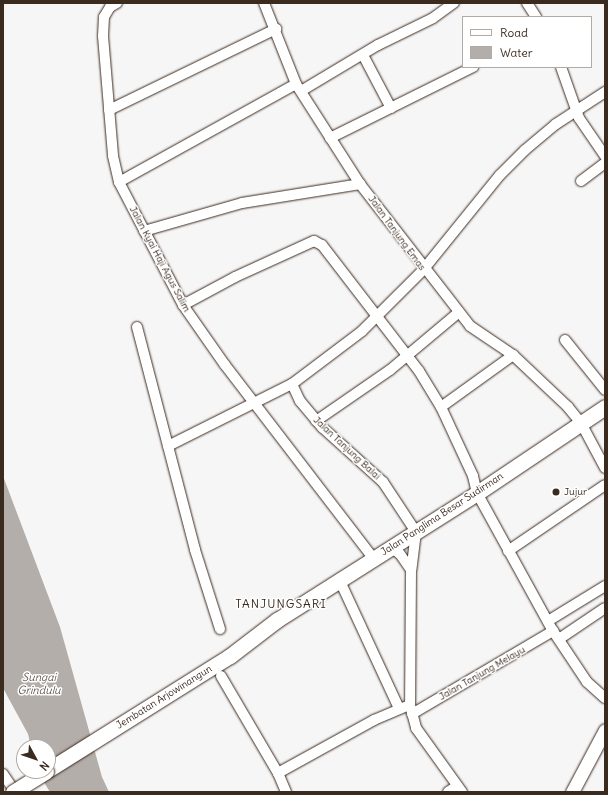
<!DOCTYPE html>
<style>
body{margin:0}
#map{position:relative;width:608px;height:795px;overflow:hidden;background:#f7f6f6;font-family:Delius,sans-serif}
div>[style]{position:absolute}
.water>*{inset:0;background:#b4aeaa}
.roads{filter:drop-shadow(0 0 1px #3b2a1e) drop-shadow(0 0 1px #3b2a1e)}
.minor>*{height:10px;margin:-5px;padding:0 5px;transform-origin:5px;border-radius:5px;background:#fff}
.major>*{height:13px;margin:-6.5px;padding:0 6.5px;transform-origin:6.5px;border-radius:6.5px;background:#fff}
.highway>*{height:15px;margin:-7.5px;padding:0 7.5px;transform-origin:7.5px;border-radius:7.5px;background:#fff}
.bridges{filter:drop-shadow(0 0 1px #3b2a1e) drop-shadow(0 0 1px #3b2a1e)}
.highway-bridge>*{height:15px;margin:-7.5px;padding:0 7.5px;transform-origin:7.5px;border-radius:7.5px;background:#fff}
.dots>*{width:11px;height:11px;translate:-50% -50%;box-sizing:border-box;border:2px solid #fff;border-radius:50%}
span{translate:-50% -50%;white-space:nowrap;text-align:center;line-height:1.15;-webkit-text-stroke:3px #fff;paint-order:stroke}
.street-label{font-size:10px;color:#3b2a1e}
.poi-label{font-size:10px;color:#3b2a1e}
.left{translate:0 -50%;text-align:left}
.water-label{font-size:11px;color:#65584f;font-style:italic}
.quarter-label{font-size:12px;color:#3b2a1e;letter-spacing:1px}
.frame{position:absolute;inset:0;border:4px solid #3b2a1e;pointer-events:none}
.legend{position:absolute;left:462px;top:16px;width:130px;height:52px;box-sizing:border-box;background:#fff;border:1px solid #b1aaa5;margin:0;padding:5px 7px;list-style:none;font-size:12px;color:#3b2a1e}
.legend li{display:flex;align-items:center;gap:8px;height:20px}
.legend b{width:20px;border:1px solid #b1aaa5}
.north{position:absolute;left:16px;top:739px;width:40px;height:40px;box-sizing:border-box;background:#fff;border:1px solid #b1aaa5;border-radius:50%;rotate:130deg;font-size:11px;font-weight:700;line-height:16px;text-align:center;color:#3b2a1e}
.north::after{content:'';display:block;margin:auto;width:14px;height:18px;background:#3b2a1e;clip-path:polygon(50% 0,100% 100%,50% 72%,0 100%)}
</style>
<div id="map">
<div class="water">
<i style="clip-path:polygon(3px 476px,60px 627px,102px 777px,109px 792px,50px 792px,37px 771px,48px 771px,48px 747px,31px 747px,28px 734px,3px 688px)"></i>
</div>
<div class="roads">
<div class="minor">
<i style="left:117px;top:3px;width:8px;rotate:150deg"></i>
<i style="left:110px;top:7px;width:12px;rotate:121deg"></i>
<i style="left:104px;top:17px;width:19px;rotate:93deg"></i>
<i style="left:103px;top:36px;width:120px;rotate:85.2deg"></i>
<i style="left:113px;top:156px;width:27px;rotate:77deg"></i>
<i style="left:119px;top:182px;width:139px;rotate:62.5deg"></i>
<i style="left:183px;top:305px;width:73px;rotate:55deg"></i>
<i style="left:225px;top:365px;width:243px;rotate:52.5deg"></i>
<i style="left:264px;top:3px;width:87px;rotate:68.4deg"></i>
<i style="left:296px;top:84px;width:119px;rotate:57.4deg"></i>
<i style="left:360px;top:184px;width:180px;rotate:52.2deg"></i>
<i style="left:470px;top:326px;width:52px;rotate:34deg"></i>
<i style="left:513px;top:355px;width:76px;rotate:43.4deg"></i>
<i style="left:568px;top:407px;width:21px;rotate:51deg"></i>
<i style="left:581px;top:423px;width:51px;rotate:61.9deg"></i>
<i style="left:527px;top:3px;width:17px;rotate:57deg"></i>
<i style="left:363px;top:55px;width:60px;rotate:62.2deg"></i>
<i style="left:561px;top:67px;width:54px;rotate:70.6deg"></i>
<i style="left:579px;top:118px;width:46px;rotate:55.6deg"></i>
<i style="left:301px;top:91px;width:90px;rotate:-30.9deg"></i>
<i style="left:378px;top:45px;width:61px;rotate:-26.1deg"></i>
<i style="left:433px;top:18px;width:26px;rotate:-36deg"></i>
<i style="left:109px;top:110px;width:186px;rotate:-25.9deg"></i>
<i style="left:330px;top:138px;width:160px;rotate:-26.4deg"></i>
<i style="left:581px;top:181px;width:30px;rotate:-37deg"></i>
<i style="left:119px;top:182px;width:202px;rotate:-29deg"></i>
<i style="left:144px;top:231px;width:102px;rotate:-15.9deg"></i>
<i style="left:242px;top:203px;width:120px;rotate:-9.1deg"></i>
<i style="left:183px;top:305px;width:59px;rotate:-28.3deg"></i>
<i style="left:235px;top:277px;width:87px;rotate:-24.5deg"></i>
<i style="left:314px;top:241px;width:9px;rotate:27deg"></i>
<i style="left:322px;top:245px;width:159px;rotate:52.4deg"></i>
<i style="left:419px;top:371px;width:42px;rotate:58.6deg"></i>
<i style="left:441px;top:407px;width:76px;rotate:65.1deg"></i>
<i style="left:473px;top:476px;width:17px;rotate:77deg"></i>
<i style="left:477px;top:493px;width:158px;rotate:61.2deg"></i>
<i style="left:553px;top:631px;width:61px;rotate:56.3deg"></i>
<i style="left:587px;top:682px;width:24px;rotate:42deg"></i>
<i style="left:137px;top:327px;width:230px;rotate:75.4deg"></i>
<i style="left:195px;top:550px;width:83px;rotate:72.4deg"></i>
<i style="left:565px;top:340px;width:64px;rotate:51.3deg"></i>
<i style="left:292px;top:384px;width:19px;rotate:65deg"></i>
<i style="left:300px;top:401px;width:35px;rotate:50deg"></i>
<i style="left:323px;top:428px;width:81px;rotate:42deg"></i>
<i style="left:383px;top:482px;width:60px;rotate:56.6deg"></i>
<i style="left:416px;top:532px;width:38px;rotate:97deg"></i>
<i style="left:411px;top:570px;width:135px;rotate:90.4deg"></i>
<i style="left:410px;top:705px;width:24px;rotate:75deg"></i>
<i style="left:416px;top:728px;width:79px;rotate:54.3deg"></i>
<i style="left:441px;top:407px;width:89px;rotate:-35.8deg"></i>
<i style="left:316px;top:421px;width:90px;rotate:-34.6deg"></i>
<i style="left:390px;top:370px;width:90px;rotate:-40deg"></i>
<i style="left:168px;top:446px;width:139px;rotate:-26.6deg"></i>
<i style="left:292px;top:384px;width:88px;rotate:-37.1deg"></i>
<i style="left:362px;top:331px;width:86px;rotate:-45deg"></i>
<i style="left:423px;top:270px;width:122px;rotate:-51deg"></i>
<i style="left:500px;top:175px;width:35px;rotate:-45deg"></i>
<i style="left:525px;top:150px;width:40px;rotate:-40deg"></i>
<i style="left:556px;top:124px;width:59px;rotate:-33.1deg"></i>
<i style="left:391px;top:547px;width:11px;rotate:38deg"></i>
<i style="left:400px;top:554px;width:19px;rotate:55deg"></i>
<i style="left:508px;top:551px;width:117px;rotate:-34.2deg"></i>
<i style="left:339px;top:579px;width:142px;rotate:65.1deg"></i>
<i style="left:548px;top:621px;width:67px;rotate:-31.6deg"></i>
<i style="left:559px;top:639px;width:55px;rotate:-34deg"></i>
<i style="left:221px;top:676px;width:113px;rotate:59.6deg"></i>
<i style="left:278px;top:773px;width:110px;rotate:-28.9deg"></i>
<i style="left:374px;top:720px;width:39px;rotate:-23deg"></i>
<i style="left:412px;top:714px;width:164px;rotate:-30.5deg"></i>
<i style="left:278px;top:773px;width:21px;rotate:67deg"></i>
<i style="left:3px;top:774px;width:22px;rotate:56deg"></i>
<i style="left:448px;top:792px;width:11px;rotate:-34deg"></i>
</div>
<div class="major">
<i style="left:572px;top:792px;width:70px;rotate:-62deg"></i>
</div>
<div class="highway">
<i style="left:48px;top:770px;width:215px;rotate:-32.1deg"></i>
<i style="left:230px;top:656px;width:59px;rotate:-37.5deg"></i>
<i style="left:277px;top:620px;width:237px;rotate:-32.4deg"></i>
<i style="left:477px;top:493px;width:154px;rotate:-33.9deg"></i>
</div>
</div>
<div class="bridges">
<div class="highway-bridge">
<i style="left:13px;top:792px;width:39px;rotate:-32deg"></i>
</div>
</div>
<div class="dots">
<i style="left:556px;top:492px;background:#3b2a1e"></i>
</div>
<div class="street-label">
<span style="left:397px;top:233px;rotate:54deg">Jalan Tanjung Emas</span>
<span style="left:160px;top:259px;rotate:62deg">Jalan Kyai Haji Agus Salim</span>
<span style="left:347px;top:448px;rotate:43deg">Jalan Tanjung Balai</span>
<span style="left:442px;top:514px;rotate:-33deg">Jalan Panglima Besar Sudirman</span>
<span style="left:482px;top:673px;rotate:-30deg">Jalan Tanjung Melayu</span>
<span style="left:164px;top:697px;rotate:-32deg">Jembatan Arjowinangun</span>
</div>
<div class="poi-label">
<span class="left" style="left:564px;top:492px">Jujur</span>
</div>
<div class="water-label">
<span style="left:39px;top:684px">Sungai<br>Grindulu</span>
</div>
<div class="quarter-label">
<span style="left:281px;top:604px">TANJUNGSARI</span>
</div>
<div class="frame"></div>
<ul class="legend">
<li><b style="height:5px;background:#fff"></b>Road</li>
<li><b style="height:11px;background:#b4aeaa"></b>Water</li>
</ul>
<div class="north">N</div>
</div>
